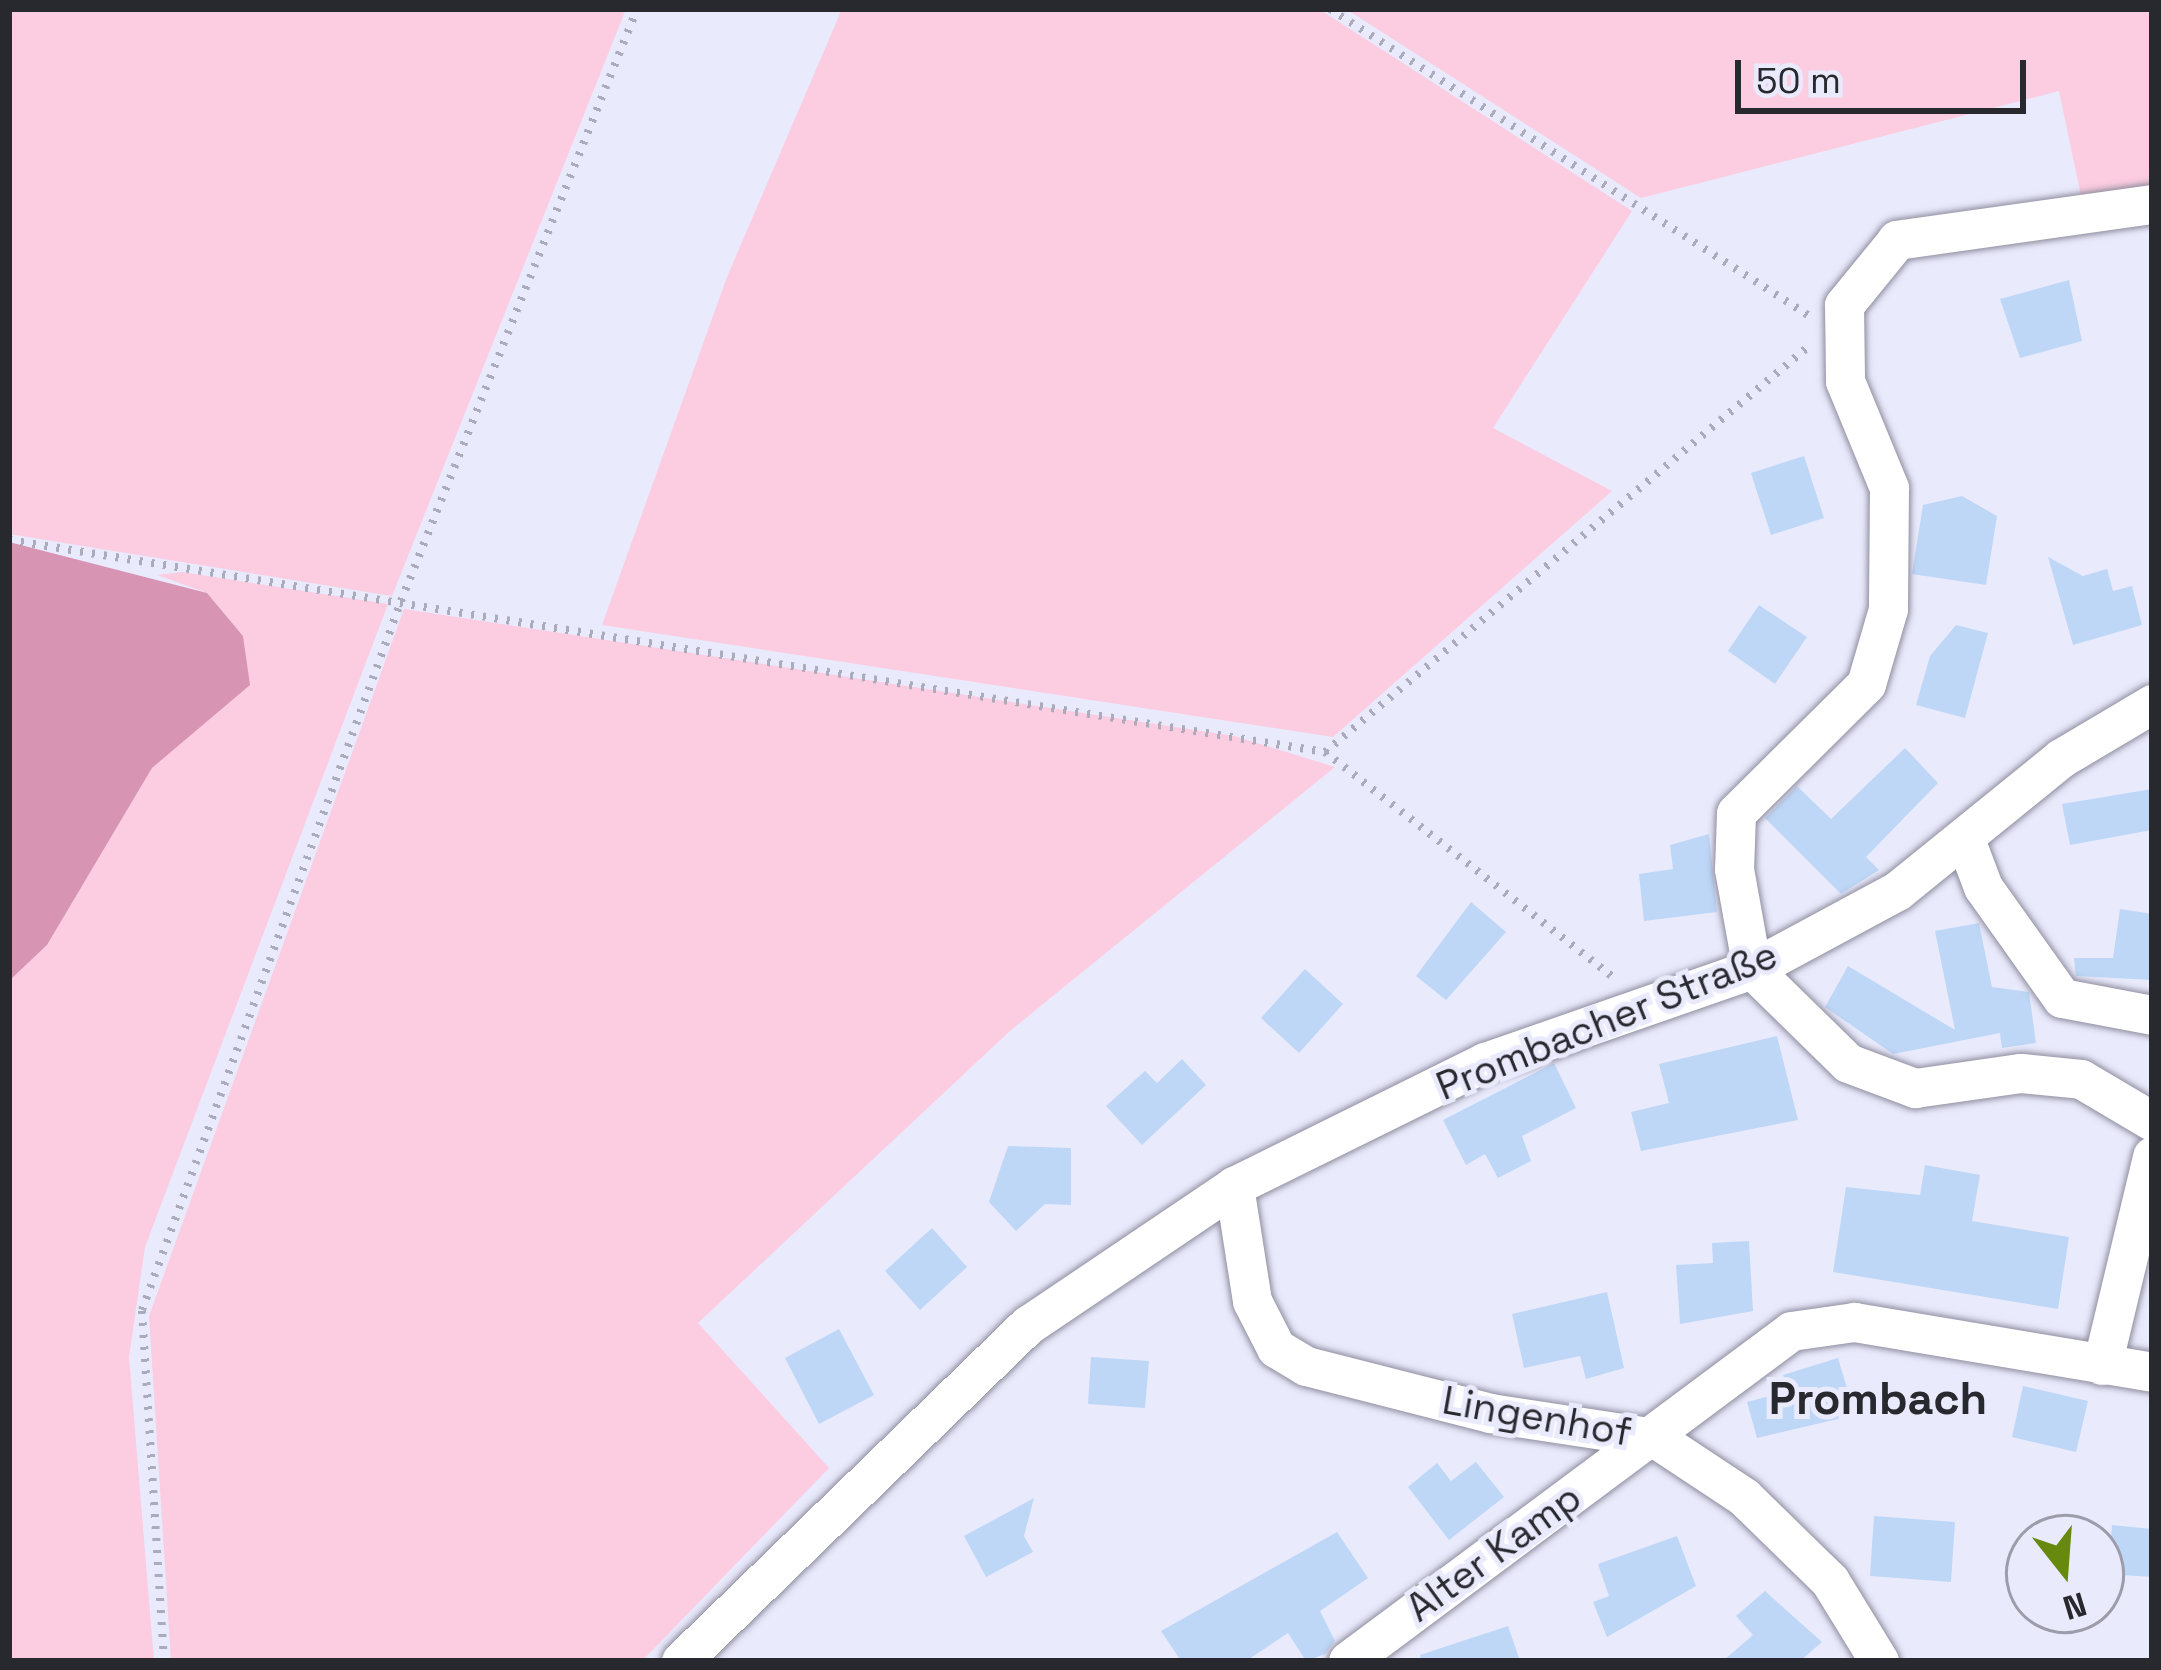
<!DOCTYPE html>
<meta charset="utf-8">
<style>
body{margin:0}
#map{position:relative;width:2161px;height:1670px;overflow:hidden;background:#eaeafd;font-family:"Space Grotesk",sans-serif}
div>[style]{position:absolute}
.green>*{inset:0;background:#fccce1}
.forest>*{inset:0;background:#d795b3}
.building>*{inset:0;background:#bed7f7}
.path>*{height:8px;margin-top:-4px;transform-origin:0;background:repeating-linear-gradient(90deg,#ababbb 0 3px,transparent 0 12px)}
.roads{filter:drop-shadow(0 0 3px #8e8e9f) drop-shadow(0 0 3px #8e8e9f)}
.street>*{height:39px;margin:-19.5px;padding:0 19.5px;transform-origin:19.5px;border-radius:19.5px;background:#fff}
span{translate:-50% -50%;white-space:nowrap;text-align:center;line-height:1.15;-webkit-text-stroke:10px #eaeafd;paint-order:stroke}
.street-label{font-size:39px;color:#28282f}
.quarter-label{font-size:45px;color:#28282f;font-weight:700}
.frame{position:absolute;inset:0;border:12px solid #28282f;pointer-events:none}
.north{position:absolute;left:2005px;top:1514px;width:120px;height:120px;box-sizing:border-box;background:#eaeafd;border:3px solid #9c9cab;border-radius:50%;rotate:163deg;font-size:33px;font-weight:700;line-height:48px;text-align:center;color:#28282f}
.north::after{content:'';display:block;margin:auto;width:42px;height:54px;background:#67890d;clip-path:polygon(50% 0,100% 100%,50% 72%,0 100%)}
.scale{position:absolute;left:1735px;top:60px;width:291px;height:54px;box-sizing:border-box;border:6px solid #28282f;border-top:0;padding-left:15px;font-size:36px;line-height:42px;white-space:nowrap;color:#28282f;-webkit-text-stroke:9px #eaeafd;paint-order:stroke}
</style>
<div id="map">
<div class="green">
<i style="clip-path:polygon(9px 9px,626px 9px,392px 596px,9px 534px)"></i>
<i style="clip-path:polygon(842px 9px,1319px 9px,1632px 211px,1493px 428px,1612px 491px,1333px 737px,602px 625px,727px 277px)"></i>
<i style="clip-path:polygon(1346px 9px,2152px 9px,2152px 190px,2081px 196px,2059px 91px,1641px 198px)"></i>
<i style="clip-path:polygon(182px 572px,388px 604px,145px 1247px,129px 1357px,154px 1661px,9px 1661px,9px 981px,47px 945px,152px 768px,249px 685px,243px 636px,207px 593px,157px 575px)"></i>
<i style="clip-path:polygon(404px 609px,1234px 736px,1335px 767px,1011px 1030px,698px 1323px,829px 1468px,642px 1661px,171px 1661px,149px 1316px)"></i>
</div>
<div class="forest">
<i style="clip-path:polygon(9px 542px,207px 593px,243px 636px,250px 685px,152px 768px,47px 945px,9px 981px)"></i>
</div>
<div class="building">
<i style="clip-path:polygon(2069px 280px,2082px 341px,2020px 358px,2000px 299px)"></i>
<i style="clip-path:polygon(1804px 456px,1824px 518px,1771px 535px,1751px 473px)"></i>
<i style="clip-path:polygon(1962px 496px,1997px 516px,1986px 585px,1912px 574px,1923px 505px)"></i>
<i style="clip-path:polygon(2048px 557px,2083px 576px,2107px 569px,2113px 591px,2132px 586px,2142px 625px,2073px 645px)"></i>
<i style="clip-path:polygon(1759px 605px,1807px 637px,1775px 684px,1728px 651px)"></i>
<i style="clip-path:polygon(1956px 625px,1988px 633px,1965px 718px,1916px 705px,1930px 656px)"></i>
<i style="clip-path:polygon(1905px 748px,1938px 783px,1866px 857px,1879px 870px,1841px 894px,1765px 818px,1797px 786px,1831px 819px)"></i>
<i style="clip-path:polygon(2152px 789px,2152px 830px,2070px 845px,2062px 804px)"></i>
<i style="clip-path:polygon(1709px 834px,1717px 912px,1644px 921px,1639px 874px,1673px 869px,1670px 845px)"></i>
<i style="clip-path:polygon(1471px 902px,1506px 932px,1446px 1000px,1416px 976px)"></i>
<i style="clip-path:polygon(2120px 909px,2152px 914px,2152px 980px,2076px 976px,2074px 958px,2113px 958px)"></i>
<i style="clip-path:polygon(1979px 923px,1992px 987px,2029px 992px,2036px 1043px,2002px 1048px,2000px 1033px,1893px 1054px,1825px 1007px,1848px 966px,1955px 1030px,1935px 931px)"></i>
<i style="clip-path:polygon(1305px 969px,1343px 1004px,1299px 1053px,1261px 1018px)"></i>
<i style="clip-path:polygon(1777px 1036px,1798px 1120px,1641px 1151px,1631px 1112px,1669px 1103px,1659px 1064px)"></i>
<i style="clip-path:polygon(1182px 1059px,1206px 1085px,1142px 1145px,1106px 1106px,1145px 1071px,1157px 1083px)"></i>
<i style="clip-path:polygon(1554px 1063px,1576px 1108px,1522px 1136px,1531px 1161px,1498px 1178px,1485px 1154px,1466px 1165px,1443px 1120px)"></i>
<i style="clip-path:polygon(1008px 1146px,1071px 1148px,1071px 1205px,1045px 1204px,1016px 1231px,989px 1202px)"></i>
<i style="clip-path:polygon(1925px 1165px,1980px 1175px,1972px 1221px,2069px 1237px,2058px 1309px,1833px 1272px,1846px 1187px,1920px 1195px)"></i>
<i style="clip-path:polygon(932px 1228px,967px 1267px,920px 1310px,885px 1271px)"></i>
<i style="clip-path:polygon(1749px 1241px,1753px 1311px,1680px 1324px,1676px 1265px,1713px 1263px,1712px 1243px)"></i>
<i style="clip-path:polygon(1607px 1292px,1624px 1368px,1586px 1379px,1580px 1356px,1524px 1368px,1512px 1314px)"></i>
<i style="clip-path:polygon(839px 1329px,874px 1395px,819px 1424px,785px 1358px)"></i>
<i style="clip-path:polygon(1091px 1357px,1149px 1361px,1145px 1408px,1088px 1404px)"></i>
<i style="clip-path:polygon(1838px 1358px,1855px 1415px,1757px 1438px,1747px 1402px,1788px 1391px,1783px 1375px)"></i>
<i style="clip-path:polygon(2023px 1386px,2088px 1401px,2076px 1452px,2012px 1437px)"></i>
<i style="clip-path:polygon(1476px 1462px,1504px 1497px,1449px 1540px,1408px 1487px,1437px 1463px,1451px 1481px)"></i>
<i style="clip-path:polygon(1034px 1498px,1024px 1536px,1033px 1552px,986px 1577px,964px 1536px)"></i>
<i style="clip-path:polygon(1874px 1516px,1955px 1522px,1951px 1582px,1870px 1576px)"></i>
<i style="clip-path:polygon(2112px 1525px,2152px 1529px,2152px 1577px,2108px 1574px)"></i>
<i style="clip-path:polygon(1337px 1532px,1368px 1578px,1320px 1611px,1335px 1641px,1325px 1654px,1306px 1661px,1288px 1633px,1246px 1661px,1181px 1661px,1161px 1631px)"></i>
<i style="clip-path:polygon(1677px 1536px,1696px 1586px,1607px 1637px,1593px 1602px,1609px 1596px,1598px 1564px)"></i>
<i style="clip-path:polygon(1765px 1591px,1822px 1642px,1800px 1661px,1723px 1661px,1753px 1635px,1736px 1616px)"></i>
<i style="clip-path:polygon(1508px 1626px,1520px 1661px,1421px 1661px,1420px 1655px)"></i>
</div>
<div class="path">
<i style="left:1330px;top:9px;width:568px;rotate:32.63deg"></i>
<i style="left:9px;top:540px;width:1333px;rotate:9.15deg"></i>
<i style="left:1325px;top:752px;width:632px;rotate:-39.99deg"></i>
<i style="left:1325px;top:752px;width:370px;rotate:38deg"></i>
<i style="left:164px;top:1661px;width:352px;rotate:-93.6deg"></i>
<i style="left:142px;top:1310px;width:755px;rotate:-69.93deg"></i>
<i style="left:401px;top:601px;width:637px;rotate:-68.27deg"></i>
</div>
<div class="roads">
<div class="street">
<i style="left:2152px;top:204px;width:258px;rotate:172deg"></i>
<i style="left:1897px;top:240px;width:84px;rotate:129.2deg"></i>
<i style="left:1844px;top:305px;width:76px;rotate:89.2deg"></i>
<i style="left:1845px;top:381px;width:116px;rotate:67.6deg"></i>
<i style="left:1889px;top:488px;width:121px;rotate:90.5deg"></i>
<i style="left:1888px;top:609px;width:78px;rotate:106.3deg"></i>
<i style="left:1866px;top:684px;width:183px;rotate:135.2deg"></i>
<i style="left:1736px;top:813px;width:56px;rotate:92deg"></i>
<i style="left:1734px;top:869px;width:102px;rotate:79.8deg"></i>
<i style="left:1752px;top:969px;width:134px;rotate:44.4deg"></i>
<i style="left:1848px;top:1063px;width:72px;rotate:20.5deg"></i>
<i style="left:1915px;top:1088px;width:107px;rotate:-8.1deg"></i>
<i style="left:2021px;top:1073px;width:60px;rotate:5.7deg"></i>
<i style="left:2081px;top:1079px;width:82px;rotate:30.6deg"></i>
<i style="left:1966px;top:842px;width:48px;rotate:69.3deg"></i>
<i style="left:1983px;top:887px;width:136px;rotate:54.6deg"></i>
<i style="left:2062px;top:998px;width:92px;rotate:10.7deg"></i>
<i style="left:1234px;top:1186px;width:116px;rotate:81.1deg"></i>
<i style="left:1252px;top:1301px;width:53px;rotate:62.9deg"></i>
<i style="left:1276px;top:1348px;width:35px;rotate:31deg"></i>
<i style="left:1306px;top:1366px;width:190px;rotate:14.3deg"></i>
<i style="left:1490px;top:1413px;width:167px;rotate:8.6deg"></i>
<i style="left:1655px;top:1438px;width:107px;rotate:33.5deg"></i>
<i style="left:1744px;top:1497px;width:120px;rotate:44.3deg"></i>
<i style="left:1830px;top:1581px;width:94px;rotate:58.5deg"></i>
<i style="left:2102px;top:1365px;width:215px;rotate:-76.5deg"></i>
<i style="left:681px;top:1661px;width:483px;rotate:-44.1deg"></i>
<i style="left:1028px;top:1325px;width:249px;rotate:-34deg"></i>
<i style="left:1234px;top:1186px;width:280px;rotate:-26.3deg"></i>
<i style="left:1485px;top:1062px;width:283px;rotate:-19.2deg"></i>
<i style="left:1752px;top:969px;width:165px;rotate:-28.3deg"></i>
<i style="left:1897px;top:891px;width:211px;rotate:-39deg"></i>
<i style="left:2061px;top:758px;width:106px;rotate:-30.7deg"></i>
<i style="left:1348px;top:1661px;width:552px;rotate:-36.68deg"></i>
<i style="left:1791px;top:1331px;width:64px;rotate:-8.1deg"></i>
<i style="left:1854px;top:1322px;width:302px;rotate:9.5deg"></i>
</div>
</div>
<div class="street-label">
<span style="left:1607px;top:1021px;rotate:-22deg">Prombacher Straße</span>
<span style="left:1537px;top:1417px;rotate:10deg">Lingenhof</span>
<span style="left:1494px;top:1553px;rotate:-36deg">Alter Kamp</span>
</div>
<div class="quarter-label">
<span style="left:1878px;top:1399px">Prombach</span>
</div>
<div class="frame"></div>
<div class="north">N</div>
<div class="scale">50 m</div>
</div>
